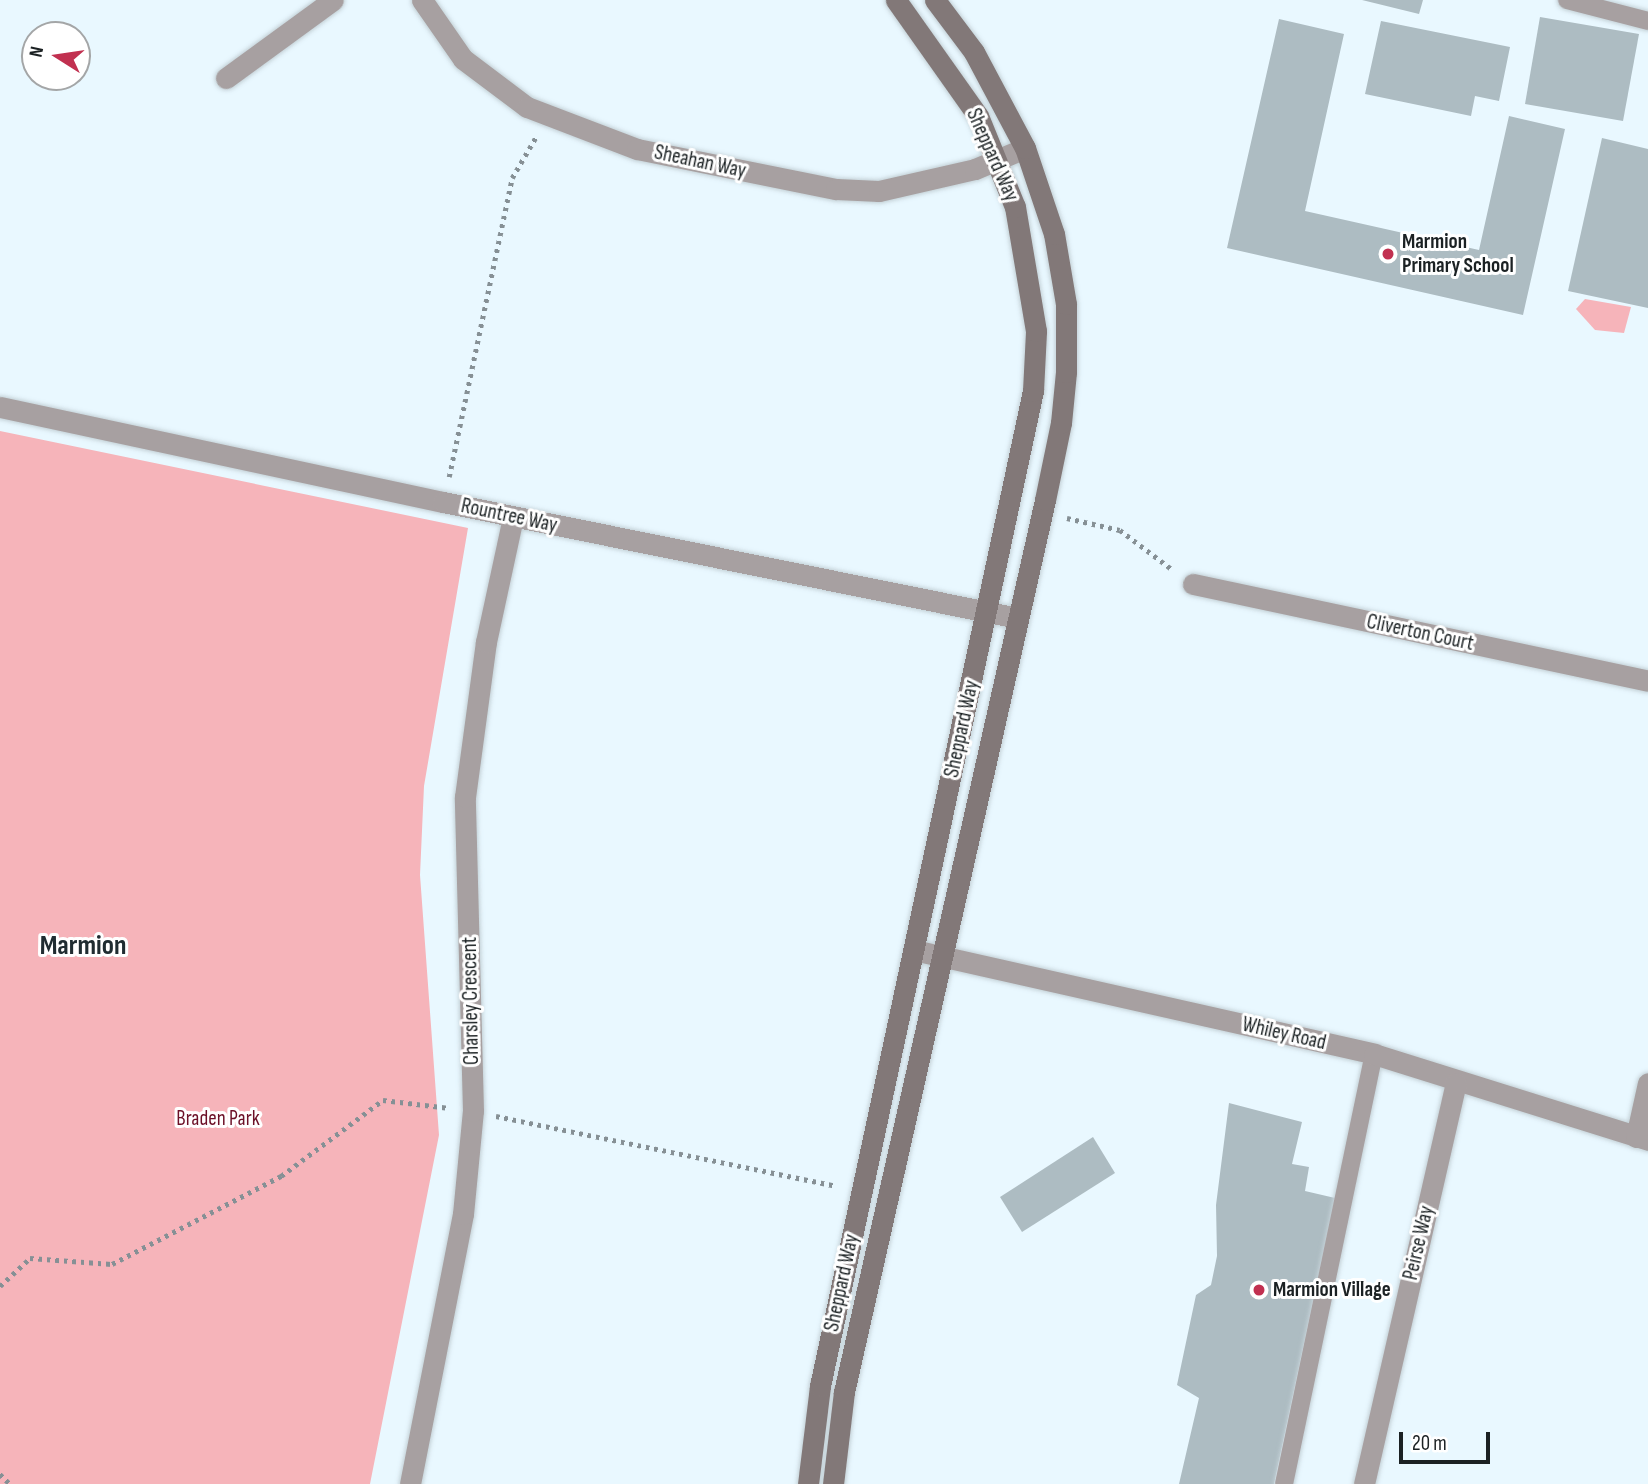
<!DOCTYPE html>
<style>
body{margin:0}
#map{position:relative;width:1648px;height:1484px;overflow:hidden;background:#e9f8ff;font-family:"Sofia Sans Condensed",sans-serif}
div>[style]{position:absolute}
.green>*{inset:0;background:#f6b4ba}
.building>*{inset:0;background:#adbcc2}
.path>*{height:4.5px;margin-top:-2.25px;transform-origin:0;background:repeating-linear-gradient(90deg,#869095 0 3.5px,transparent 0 8.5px)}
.roads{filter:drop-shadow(0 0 2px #c4d1d7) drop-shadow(0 0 2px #c4d1d7)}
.lane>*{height:18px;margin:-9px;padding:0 9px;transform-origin:9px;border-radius:9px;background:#a7a0a1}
.street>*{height:21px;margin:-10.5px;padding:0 10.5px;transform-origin:10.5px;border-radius:10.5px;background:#a7a0a1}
.secondary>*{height:21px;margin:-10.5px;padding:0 10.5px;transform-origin:10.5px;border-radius:10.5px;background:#827878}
.dots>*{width:19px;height:19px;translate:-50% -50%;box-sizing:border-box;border:4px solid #fff;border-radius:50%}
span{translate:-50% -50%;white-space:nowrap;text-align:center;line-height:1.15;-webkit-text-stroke:6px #fff;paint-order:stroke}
.street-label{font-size:21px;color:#1b2123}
.poi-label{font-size:21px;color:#1b2123;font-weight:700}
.left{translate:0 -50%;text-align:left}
.park-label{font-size:21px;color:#6c1027}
.district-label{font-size:28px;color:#202c31;font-weight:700}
.north{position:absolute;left:21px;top:21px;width:70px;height:70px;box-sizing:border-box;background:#fff;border:2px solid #a4a6a7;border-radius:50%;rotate:282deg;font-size:19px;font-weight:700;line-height:28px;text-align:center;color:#1b2123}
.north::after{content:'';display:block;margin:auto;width:24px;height:32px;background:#c13050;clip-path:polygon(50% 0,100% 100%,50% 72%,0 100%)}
.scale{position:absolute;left:1399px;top:1432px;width:91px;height:32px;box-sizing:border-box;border:4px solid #1b2123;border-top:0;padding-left:9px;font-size:21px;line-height:24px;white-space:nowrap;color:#1b2123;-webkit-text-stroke:5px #fff;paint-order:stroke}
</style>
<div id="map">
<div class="green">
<i style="clip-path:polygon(1585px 299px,1631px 307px,1624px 333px,1595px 330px,1576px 309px)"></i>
<i style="clip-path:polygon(0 431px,468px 528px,424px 786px,420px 875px,439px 1135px,370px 1484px,0 1484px)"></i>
</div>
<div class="building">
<i style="clip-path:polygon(1362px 0,1423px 0,1419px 14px)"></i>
<i style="clip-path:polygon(1540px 17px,1639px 34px,1623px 121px,1525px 104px)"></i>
<i style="clip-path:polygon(1279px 19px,1344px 34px,1305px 211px,1479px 250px,1509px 116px,1565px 129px,1523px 315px,1227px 248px)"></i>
<i style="clip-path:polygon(1381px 21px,1510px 47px,1499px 101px,1475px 96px,1471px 116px,1365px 94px)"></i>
<i style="clip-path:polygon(1602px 138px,1648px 149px,1648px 308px,1568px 291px)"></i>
<i style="clip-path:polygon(1229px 1103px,1302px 1122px,1292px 1164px,1309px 1167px,1305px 1191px,1335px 1198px,1274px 1484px,1179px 1484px,1199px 1398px,1177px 1385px,1196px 1295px,1211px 1285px,1217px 1256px,1216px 1205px)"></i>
<i style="clip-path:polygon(1093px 1137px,1115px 1173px,1022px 1232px,1000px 1197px)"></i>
</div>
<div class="path">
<i style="left:449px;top:477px;width:306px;rotate:-78.1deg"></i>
<i style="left:512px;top:178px;width:50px;rotate:-59.8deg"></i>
<i style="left:1067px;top:518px;width:54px;rotate:12.8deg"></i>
<i style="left:1120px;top:530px;width:66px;rotate:37deg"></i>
<i style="left:496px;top:1116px;width:348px;rotate:11.6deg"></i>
<i style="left:0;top:1286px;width:41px;rotate:-43deg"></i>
<i style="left:30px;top:1258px;width:82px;rotate:4.2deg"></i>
<i style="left:112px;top:1264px;width:191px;rotate:-27.5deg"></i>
<i style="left:281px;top:1176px;width:127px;rotate:-36.7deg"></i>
<i style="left:383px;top:1100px;width:67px;rotate:6.8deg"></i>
<i style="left:0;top:1474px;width:14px;rotate:45deg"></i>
</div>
<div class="roads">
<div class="lane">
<i style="left:1567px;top:0;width:84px;rotate:14.5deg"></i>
<i style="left:1284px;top:1484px;width:439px;rotate:-78.2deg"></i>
</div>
<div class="street">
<i style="left:422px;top:0;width:72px;rotate:55.2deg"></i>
<i style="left:463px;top:59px;width:80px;rotate:36.9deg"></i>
<i style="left:527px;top:107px;width:118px;rotate:20.9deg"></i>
<i style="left:637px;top:149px;width:203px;rotate:11.4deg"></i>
<i style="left:836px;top:189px;width:43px;rotate:2.7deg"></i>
<i style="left:879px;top:191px;width:98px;rotate:-12.9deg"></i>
<i style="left:975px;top:169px;width:54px;rotate:-22.8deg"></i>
<i style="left:226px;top:78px;width:132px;rotate:-36.1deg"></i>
<i style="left:0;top:407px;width:453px;rotate:12.1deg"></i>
<i style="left:443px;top:502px;width:587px;rotate:11.41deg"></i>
<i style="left:1193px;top:584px;width:465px;rotate:12deg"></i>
<i style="left:914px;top:950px;width:472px;rotate:12.7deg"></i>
<i style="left:1374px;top:1054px;width:287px;rotate:17.4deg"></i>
<i style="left:1636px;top:1137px;width:55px;rotate:-77.5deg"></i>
<i style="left:410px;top:1484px;width:275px;rotate:-78.9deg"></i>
<i style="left:463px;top:1214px;width:103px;rotate:-84.5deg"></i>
<i style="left:473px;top:1111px;width:314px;rotate:-91.5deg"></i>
<i style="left:465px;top:797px;width:156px;rotate:-82.3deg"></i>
<i style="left:486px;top:642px;width:128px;rotate:-77.8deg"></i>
<i style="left:1364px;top:1484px;width:411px;rotate:-77.1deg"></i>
</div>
<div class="secondary">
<i style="left:808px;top:1484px;width:99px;rotate:-83deg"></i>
<i style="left:820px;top:1386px;width:1018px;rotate:-77.92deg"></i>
<i style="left:1033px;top:391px;width:60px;rotate:-87.1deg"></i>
<i style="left:1036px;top:331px;width:126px;rotate:-99.6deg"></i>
<i style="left:1015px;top:207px;width:98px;rotate:-112.1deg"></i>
<i style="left:978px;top:116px;width:142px;rotate:-125.3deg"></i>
<i style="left:833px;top:1484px;width:93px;rotate:-83.2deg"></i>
<i style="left:844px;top:1392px;width:914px;rotate:-77.3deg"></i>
<i style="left:1045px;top:500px;width:79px;rotate:-78.3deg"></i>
<i style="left:1061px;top:423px;width:51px;rotate:-84.4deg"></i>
<i style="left:1066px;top:372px;width:68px;rotate:-90deg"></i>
<i style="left:1066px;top:304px;width:71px;rotate:-99.7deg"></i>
<i style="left:1054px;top:234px;width:91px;rotate:-108.6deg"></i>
<i style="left:1025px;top:148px;width:109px;rotate:-118deg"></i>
<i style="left:974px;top:52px;width:65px;rotate:-126.9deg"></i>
</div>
</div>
<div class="dots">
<i style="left:1388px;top:254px;background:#c13050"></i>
<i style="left:1259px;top:1290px;background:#c13050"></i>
</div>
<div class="street-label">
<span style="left:992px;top:155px;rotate:66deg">Sheppard Way</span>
<span style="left:700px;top:162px;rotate:12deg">Sheahan Way</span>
<span style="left:509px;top:516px;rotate:12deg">Rountree Way</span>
<span style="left:1420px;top:633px;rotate:12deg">Cliverton Court</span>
<span style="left:962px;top:729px;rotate:-78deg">Sheppard Way</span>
<span style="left:471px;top:1001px;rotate:-91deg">Charsley Crescent</span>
<span style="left:1284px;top:1034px;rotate:13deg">Whiley Road</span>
<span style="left:1419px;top:1243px;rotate:-77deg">Peirse Way</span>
<span style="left:842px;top:1283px;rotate:-78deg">Sheppard Way</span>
</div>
<div class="poi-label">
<span class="left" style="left:1402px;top:254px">Marmion<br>Primary School</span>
<span class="left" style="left:1273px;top:1290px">Marmion Village</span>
</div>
<div class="park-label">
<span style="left:218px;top:1119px">Braden Park</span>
</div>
<div class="district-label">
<span style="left:83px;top:946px">Marmion</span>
</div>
<div class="north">N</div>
<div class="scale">20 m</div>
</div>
